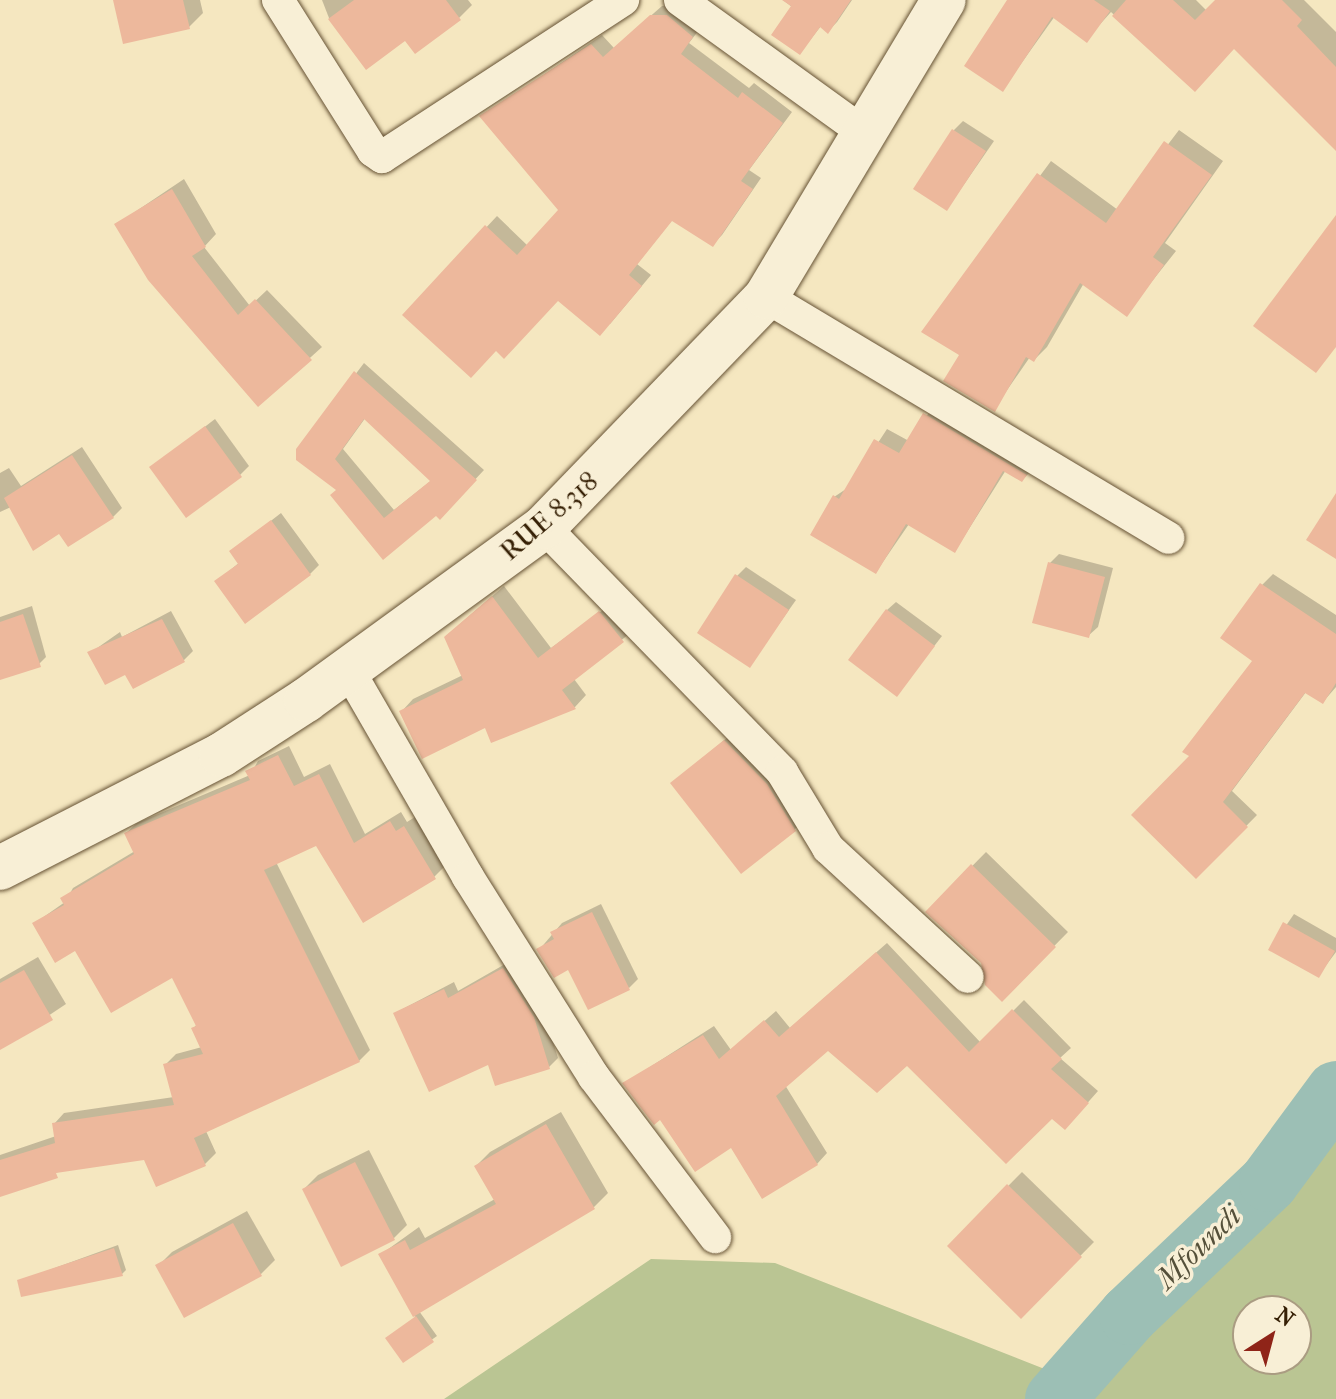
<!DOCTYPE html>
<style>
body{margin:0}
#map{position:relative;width:1336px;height:1399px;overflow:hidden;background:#f5e7c0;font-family:"IM FELL French Canon",serif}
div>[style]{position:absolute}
.green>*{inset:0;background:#bac593}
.shadow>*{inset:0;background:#0003}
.river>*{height:60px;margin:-30px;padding:0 30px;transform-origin:30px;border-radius:30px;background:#9cbfb5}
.building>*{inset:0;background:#edb89c}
.roads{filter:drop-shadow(0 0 2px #665234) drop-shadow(0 0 2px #665234)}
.minor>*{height:32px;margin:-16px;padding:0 16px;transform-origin:16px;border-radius:16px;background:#f8efd6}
.secondary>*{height:44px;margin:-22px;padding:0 22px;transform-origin:22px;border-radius:22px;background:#f8efd6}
span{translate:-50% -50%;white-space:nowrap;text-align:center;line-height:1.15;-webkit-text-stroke:7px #f8efd6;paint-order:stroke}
.street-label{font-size:28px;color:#362005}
.water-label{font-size:30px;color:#55503a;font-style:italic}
.north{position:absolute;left:1232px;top:1295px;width:80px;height:80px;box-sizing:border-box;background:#f8efd6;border:2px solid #aa9c82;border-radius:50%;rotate:36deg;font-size:22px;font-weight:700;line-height:32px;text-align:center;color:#362005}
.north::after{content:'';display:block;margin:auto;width:28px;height:36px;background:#8f2418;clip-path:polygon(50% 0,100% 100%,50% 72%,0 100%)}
</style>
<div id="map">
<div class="green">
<i style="clip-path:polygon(evenodd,1336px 1091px,1336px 1399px,444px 1399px,651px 1259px,775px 1263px,1070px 1379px,1129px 1315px,1269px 1182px,1336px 1091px,1248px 1311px,1296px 1311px,1296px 1359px,1248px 1359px,1248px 1311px)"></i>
</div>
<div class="shadow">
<i style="clip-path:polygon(115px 0,200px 0,203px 13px,189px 27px)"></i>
<i style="clip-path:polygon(322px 0,468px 0,472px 5px,459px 18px,405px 38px,329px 18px)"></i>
<i style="clip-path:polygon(783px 0,852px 0,837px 22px,828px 31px,821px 26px,800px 53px,792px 7px)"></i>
<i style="clip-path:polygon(1008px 0,1196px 0,1207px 11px,1218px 0,1304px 0,1336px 32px,1336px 136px,1235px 47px,1195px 89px,1111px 12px,1086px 40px,1055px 16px,1003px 89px)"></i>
<i style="clip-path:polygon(678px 5px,702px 26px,689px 43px,749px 88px,754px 83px,792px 112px,749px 170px,761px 178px,722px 235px,712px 245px,673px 219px,637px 264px,651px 275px,610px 324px,558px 299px,496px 349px,405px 314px,497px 216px,528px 246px,560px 210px,482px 117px,602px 35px,614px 48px,662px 6px)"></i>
<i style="clip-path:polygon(963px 121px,994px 141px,947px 209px,954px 130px)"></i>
<i style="clip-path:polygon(1179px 130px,1223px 161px,1165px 243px,1176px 251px,1126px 314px,1084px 283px,1047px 347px,1034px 360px,1030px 357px,994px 409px,962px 354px,924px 332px,1051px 161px,1118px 210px)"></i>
<i style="clip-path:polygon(184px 179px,216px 234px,204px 247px,250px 306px,267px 290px,322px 347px,258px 405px,117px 224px)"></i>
<i style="clip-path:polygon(evenodd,364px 363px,484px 470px,440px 517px,436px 513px,383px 557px,339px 489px,298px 450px,364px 363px,366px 417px,432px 480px,394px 510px,343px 449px,366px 417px)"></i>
<i style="clip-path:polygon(936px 403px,1034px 468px,1022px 480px,1006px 470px,955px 551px,909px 524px,876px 572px,834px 497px,849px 487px,887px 429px,909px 441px)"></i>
<i style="clip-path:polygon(215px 419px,249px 466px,240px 475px,151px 468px)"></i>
<i style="clip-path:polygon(82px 447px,122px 508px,113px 517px,60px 531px,11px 507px,0 512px,0 473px,9px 468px,21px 486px)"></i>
<i style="clip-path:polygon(281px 513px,319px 565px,310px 574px,217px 581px,240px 562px,232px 551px)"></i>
<i style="clip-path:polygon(1059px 554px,1113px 568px,1098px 627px,1088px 636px,1050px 563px)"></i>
<i style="clip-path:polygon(746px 567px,796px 600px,750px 665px,737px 576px)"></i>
<i style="clip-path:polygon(1273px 574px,1336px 615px,1336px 687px,1323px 702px,1306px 692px,1232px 791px,1257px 815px,1196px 877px,1192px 756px,1254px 660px,1262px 585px)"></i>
<i style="clip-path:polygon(504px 586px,551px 648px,614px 602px,635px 629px,574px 679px,586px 695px,575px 707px,493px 741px,486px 726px,402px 711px,413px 699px,463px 675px,459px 625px)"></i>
<i style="clip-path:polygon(896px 602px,942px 636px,897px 694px,887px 610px)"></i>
<i style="clip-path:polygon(32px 606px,46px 657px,37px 666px,0 679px,0 617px)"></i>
<i style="clip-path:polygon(171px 611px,193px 651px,184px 660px,125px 672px,90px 653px,120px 632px,122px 637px)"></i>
<i style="clip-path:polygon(739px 728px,808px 816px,794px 830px,672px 783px)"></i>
<i style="clip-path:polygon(289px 746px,304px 777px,330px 764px,365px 834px,401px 812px,407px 822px,415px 817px,445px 866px,434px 877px,317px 844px,276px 862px,370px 1050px,359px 1061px,206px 1131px,216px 1153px,205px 1164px,145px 1158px,63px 1170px,0 1195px,0 1155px,56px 1136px,54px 1124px,64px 1113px,174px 1097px,165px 1065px,176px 1054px,202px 1047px,193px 1029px,197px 1024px,173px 975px,76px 948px,35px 923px,65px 902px,73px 888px,135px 851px,126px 833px,137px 823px,250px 775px,258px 761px)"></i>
<i style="clip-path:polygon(986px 852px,1068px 932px,1002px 999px,983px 962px,928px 911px)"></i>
<i style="clip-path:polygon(601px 904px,638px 979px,629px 988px,539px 950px,562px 923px)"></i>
<i style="clip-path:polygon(1294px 914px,1336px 938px,1336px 952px,1318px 976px,1270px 949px)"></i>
<i style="clip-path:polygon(887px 943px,981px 1043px,1024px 1000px,1071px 1048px,1060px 1058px,1098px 1091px,1075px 1117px,1052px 1116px,907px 1063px,828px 1049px,785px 1085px,827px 1153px,817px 1164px,731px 1145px,660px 1117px,625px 1083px,714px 1026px,731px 1050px,776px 1011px,790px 1028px)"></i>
<i style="clip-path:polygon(38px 957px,66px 1004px,0 1048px,0 979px)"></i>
<i style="clip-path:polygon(512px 960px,542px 1007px,558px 1058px,549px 1067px,490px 1062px,395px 1013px,454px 982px,458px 991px)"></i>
<i style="clip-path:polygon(561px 1112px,608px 1193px,594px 1207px,419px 1311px,437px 1336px,403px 1360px,415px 1317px,380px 1255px,419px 1227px,425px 1238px,495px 1199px,476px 1166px,490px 1152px)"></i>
<i style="clip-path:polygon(369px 1150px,407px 1225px,393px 1239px,304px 1189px,318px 1175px)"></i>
<i style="clip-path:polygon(1022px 1172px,1094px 1242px,1021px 1316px,949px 1246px)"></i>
<i style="clip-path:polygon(247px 1211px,275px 1260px,261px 1274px,185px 1315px,158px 1266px,172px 1252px)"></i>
<i style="clip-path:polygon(118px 1245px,126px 1270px,122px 1274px,19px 1281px)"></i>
</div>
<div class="river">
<i style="left:1055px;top:1399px;width:112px;rotate:-48.6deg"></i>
<i style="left:1129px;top:1315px;width:193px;rotate:-43.5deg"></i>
<i style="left:1269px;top:1182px;width:113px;rotate:-53.6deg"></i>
</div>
<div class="building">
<i style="clip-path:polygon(113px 0,183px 0,190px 29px,123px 44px)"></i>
<i style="clip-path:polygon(354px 0,446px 0,461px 20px,415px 54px,405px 41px,366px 70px,328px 19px)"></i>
<i style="clip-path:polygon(782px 0,851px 0,828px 34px,820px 27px,800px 55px,771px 35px,791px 6px)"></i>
<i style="clip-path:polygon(1007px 0,1094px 0,1110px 11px,1087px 43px,1052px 17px,1003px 92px,964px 66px)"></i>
<i style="clip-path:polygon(1126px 0,1173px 0,1195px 20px,1215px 0,1282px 0,1302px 20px,1297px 26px,1336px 67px,1336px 151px,1234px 49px,1195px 92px,1112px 16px)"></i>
<i style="clip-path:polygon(650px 15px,667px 15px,693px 37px,681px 54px,738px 98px,742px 92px,783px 123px,741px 181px,753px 189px,713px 247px,672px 221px,629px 275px,642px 286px,600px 336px,558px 301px,504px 359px,496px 351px,471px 378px,402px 315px,485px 225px,517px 255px,558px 210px,479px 116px,591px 44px,603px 57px)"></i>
<i style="clip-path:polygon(952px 129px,986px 151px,947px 211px,913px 189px)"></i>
<i style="clip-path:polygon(1164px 141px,1212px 175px,1153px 257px,1164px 265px,1127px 317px,1080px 283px,1034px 362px,1026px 357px,995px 412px,943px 381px,959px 355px,921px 332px,1037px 173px,1106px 223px)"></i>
<i style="clip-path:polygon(172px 189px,206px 247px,192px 256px,238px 315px,255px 299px,312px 360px,258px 407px,148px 280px,114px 224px)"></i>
<i style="clip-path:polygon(1336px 215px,1336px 347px,1316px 373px,1253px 326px)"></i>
<i style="clip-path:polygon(evenodd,354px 371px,477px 480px,440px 520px,436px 516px,383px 560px,330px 495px,336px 490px,296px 460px,296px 449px,354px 371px,364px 419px,430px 481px,384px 518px,335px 459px,364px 419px)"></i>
<i style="clip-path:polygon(923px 413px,1027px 475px,1022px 482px,1003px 471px,955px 553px,906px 524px,876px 574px,810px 535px,833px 495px,839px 499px,874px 439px,899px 453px)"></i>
<i style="clip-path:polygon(205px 426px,242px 477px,186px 518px,149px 467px)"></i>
<i style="clip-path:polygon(72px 455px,114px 518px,68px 547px,59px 534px,33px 551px,4px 498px)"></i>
<i style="clip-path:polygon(1336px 493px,1336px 559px,1306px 540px)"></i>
<i style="clip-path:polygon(271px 520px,311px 575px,245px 624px,214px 581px,238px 564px,229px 551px)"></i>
<i style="clip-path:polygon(1048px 562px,1105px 577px,1089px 638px,1032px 623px)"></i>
<i style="clip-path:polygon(735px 574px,789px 610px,750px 668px,697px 633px)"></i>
<i style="clip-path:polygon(1260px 583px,1336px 634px,1336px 683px,1323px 704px,1305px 693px,1223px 802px,1248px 827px,1196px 879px,1131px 815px,1189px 756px,1182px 752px,1252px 661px,1220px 638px)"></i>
<i style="clip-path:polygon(492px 596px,538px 658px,599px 611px,624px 642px,562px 690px,576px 709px,491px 743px,485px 728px,422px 759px,399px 711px,463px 680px,444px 637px)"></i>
<i style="clip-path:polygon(886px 609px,935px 646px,897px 697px,848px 660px)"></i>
<i style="clip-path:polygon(23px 614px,41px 667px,0 680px,0 622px)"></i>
<i style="clip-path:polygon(162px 619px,185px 662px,133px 689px,125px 675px,105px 685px,87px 652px)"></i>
<i style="clip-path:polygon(724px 740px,767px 784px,796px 831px,741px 874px,670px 783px)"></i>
<i style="clip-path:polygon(278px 755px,294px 786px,319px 774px,354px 843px,390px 821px,396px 831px,404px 826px,436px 879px,363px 923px,316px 846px,264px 870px,360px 1062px,194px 1138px,206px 1166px,156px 1187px,144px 1160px,56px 1173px,58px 1178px,0 1197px,0 1160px,55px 1143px,52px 1123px,174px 1105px,163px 1064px,203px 1054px,191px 1028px,196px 1026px,172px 978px,111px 1013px,75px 951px,55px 963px,32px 923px,64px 905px,60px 898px,134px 854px,124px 833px,250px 780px,245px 771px)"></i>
<i style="clip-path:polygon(971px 864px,1056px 947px,1002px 1002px,985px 985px,981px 963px,925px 912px)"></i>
<i style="clip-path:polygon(592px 912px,630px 990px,588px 1010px,568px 970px,554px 978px,536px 949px,554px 939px,550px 932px)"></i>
<i style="clip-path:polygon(1283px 922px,1335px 951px,1319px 978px,1268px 950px)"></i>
<i style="clip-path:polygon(876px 952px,969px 1052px,1012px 1009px,1062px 1059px,1051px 1069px,1089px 1103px,1065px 1130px,1052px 1119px,1006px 1164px,907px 1066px,877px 1093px,828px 1051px,776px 1096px,818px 1165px,762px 1199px,731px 1148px,695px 1172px,660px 1120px,654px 1125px,622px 1083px,703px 1035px,719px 1059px,764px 1020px,779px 1037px)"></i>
<i style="clip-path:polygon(503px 968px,534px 1017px,550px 1069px,495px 1086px,488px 1065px,429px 1092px,393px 1013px,444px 989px,448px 998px)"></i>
<i style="clip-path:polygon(24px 970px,53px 1020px,0 1050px,0 983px)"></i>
<i style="clip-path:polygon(546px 1124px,595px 1209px,413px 1317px,378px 1254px,405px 1240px,410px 1250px,496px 1204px,474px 1166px)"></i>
<i style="clip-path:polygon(355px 1162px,395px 1240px,341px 1267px,302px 1189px)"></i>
<i style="clip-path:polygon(1007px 1184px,1082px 1257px,1021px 1319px,947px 1246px)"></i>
<i style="clip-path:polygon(233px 1223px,262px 1276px,184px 1318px,155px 1265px)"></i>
<i style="clip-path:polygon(114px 1248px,123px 1276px,21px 1297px,17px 1280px)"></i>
<i style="clip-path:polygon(416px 1316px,434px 1342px,403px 1363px,385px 1338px)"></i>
</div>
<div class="roads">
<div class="minor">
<i style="left:278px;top:0;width:178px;rotate:57.8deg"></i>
<i style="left:373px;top:151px;width:11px;rotate:34deg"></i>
<i style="left:382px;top:157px;width:288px;rotate:-33.1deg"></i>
<i style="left:680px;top:0;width:231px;rotate:35.8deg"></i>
<i style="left:766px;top:297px;width:469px;rotate:30.9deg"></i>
<i style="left:544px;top:527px;width:342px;rotate:45.8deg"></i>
<i style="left:782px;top:772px;width:89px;rotate:58.8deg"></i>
<i style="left:828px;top:848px;width:190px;rotate:42.7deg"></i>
<i style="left:348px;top:669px;width:240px;rotate:60deg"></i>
<i style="left:468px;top:877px;width:236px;rotate:57.8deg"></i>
<i style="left:594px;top:1077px;width:201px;rotate:52.9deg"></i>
</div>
<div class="secondary">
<i style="left:0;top:868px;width:248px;rotate:-27.1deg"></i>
<i style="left:221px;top:755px;width:101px;rotate:-32.9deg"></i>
<i style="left:306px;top:700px;width:294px;rotate:-36deg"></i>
<i style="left:544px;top:527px;width:320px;rotate:-46deg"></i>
<i style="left:766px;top:297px;width:346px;rotate:-59.1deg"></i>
</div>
</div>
<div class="street-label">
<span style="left:549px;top:516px;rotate:-41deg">RUE 8.318</span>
</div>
<div class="water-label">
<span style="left:1199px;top:1248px;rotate:-44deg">Mfoundi</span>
</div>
<div class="north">N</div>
</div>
